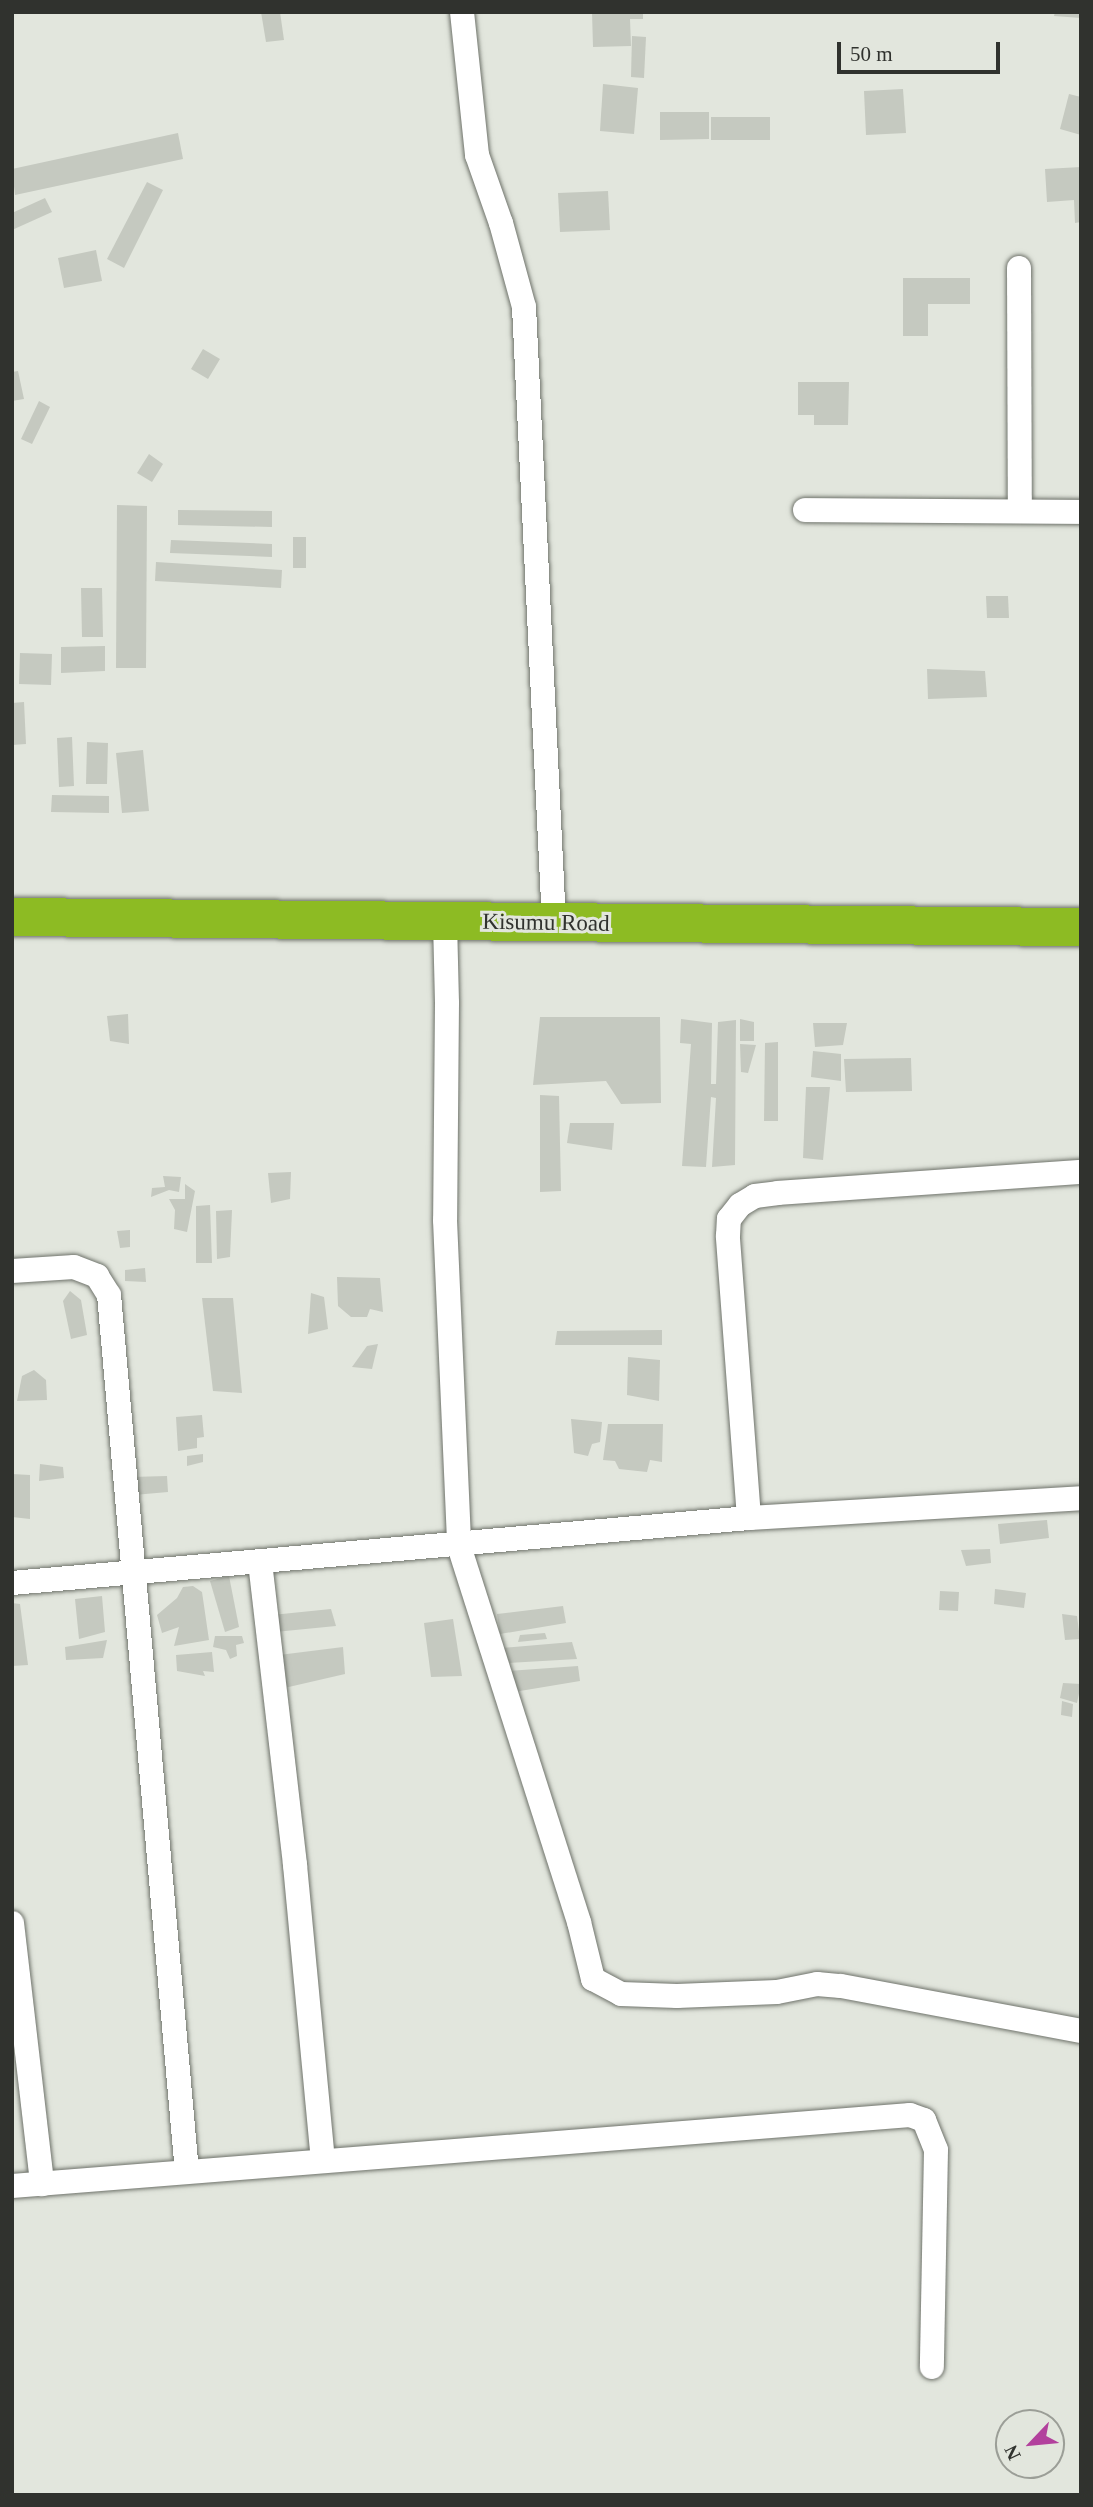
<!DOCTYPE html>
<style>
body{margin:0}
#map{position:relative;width:1093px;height:2507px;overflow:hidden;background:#e2e6dd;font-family:Georgia,serif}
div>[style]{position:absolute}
.building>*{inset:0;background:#c5c9c0}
.roads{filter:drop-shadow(0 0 2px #6f736b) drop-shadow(0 0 2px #6f736b)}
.street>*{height:24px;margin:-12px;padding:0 12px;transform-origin:12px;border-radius:12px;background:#fff}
.highway>*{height:38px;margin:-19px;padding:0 19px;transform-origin:19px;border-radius:19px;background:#8dbb23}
span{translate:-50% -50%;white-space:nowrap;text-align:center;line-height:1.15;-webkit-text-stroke:6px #e2e6dd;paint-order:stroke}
.street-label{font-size:23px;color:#30322e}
.frame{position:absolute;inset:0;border:14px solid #30322e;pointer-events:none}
.north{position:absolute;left:995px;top:2409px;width:70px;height:70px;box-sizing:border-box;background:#e2e6dd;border:2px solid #9b9e97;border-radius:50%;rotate:244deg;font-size:19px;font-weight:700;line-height:28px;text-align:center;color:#30322e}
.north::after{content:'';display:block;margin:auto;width:24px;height:32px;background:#b2419d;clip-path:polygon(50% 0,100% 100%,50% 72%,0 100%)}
.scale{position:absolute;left:837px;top:42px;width:163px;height:32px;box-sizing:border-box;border:4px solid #30322e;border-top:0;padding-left:9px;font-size:21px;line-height:24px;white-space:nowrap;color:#30322e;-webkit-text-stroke:5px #e2e6dd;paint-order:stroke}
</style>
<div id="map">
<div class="building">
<i style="clip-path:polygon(261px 12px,280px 12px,284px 40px,266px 42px)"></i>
<i style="clip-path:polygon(592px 12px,643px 12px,643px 19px,630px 19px,631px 46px,593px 47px)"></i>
<i style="clip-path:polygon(1055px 12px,1081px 12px,1081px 18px,1054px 16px)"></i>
<i style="clip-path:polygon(632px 36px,646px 37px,644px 78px,631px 77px)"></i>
<i style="clip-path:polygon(603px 84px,638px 88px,634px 134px,600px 131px)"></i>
<i style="clip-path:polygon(903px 89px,906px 133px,866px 135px,864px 91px)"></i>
<i style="clip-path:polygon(1069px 94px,1081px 97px,1081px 135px,1060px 129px)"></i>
<i style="clip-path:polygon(660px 112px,709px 112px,709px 139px,660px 140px)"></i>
<i style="clip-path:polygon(711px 117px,770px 117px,770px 140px,711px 140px)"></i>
<i style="clip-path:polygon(178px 133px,183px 159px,15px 195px,12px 169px)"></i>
<i style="clip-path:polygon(1081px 167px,1081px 222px,1075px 223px,1074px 200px,1047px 202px,1045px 169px)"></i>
<i style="clip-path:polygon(147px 182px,163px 190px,124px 268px,107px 259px)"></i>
<i style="clip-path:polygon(608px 191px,610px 230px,560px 232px,558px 193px)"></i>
<i style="clip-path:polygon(45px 198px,52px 212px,12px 230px,12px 213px)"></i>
<i style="clip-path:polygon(96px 250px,102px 281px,64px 288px,58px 258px)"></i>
<i style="clip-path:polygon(903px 278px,970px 278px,970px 304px,928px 304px,928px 336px,903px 336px)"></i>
<i style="clip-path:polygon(203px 349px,220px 359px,208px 379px,191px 369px)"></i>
<i style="clip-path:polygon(18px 371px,24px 399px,12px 401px,12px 372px)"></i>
<i style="clip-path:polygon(798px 382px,849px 382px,848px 425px,814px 425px,814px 415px,798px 415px)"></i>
<i style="clip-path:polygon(39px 401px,50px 407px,32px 444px,21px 439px)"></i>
<i style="clip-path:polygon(149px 454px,163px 464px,152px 482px,137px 473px)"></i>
<i style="clip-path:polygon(117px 505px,147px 506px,146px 668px,116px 668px)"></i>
<i style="clip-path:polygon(178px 510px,272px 511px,272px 527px,178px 525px)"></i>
<i style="clip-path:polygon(293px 537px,306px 537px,306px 568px,293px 568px)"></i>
<i style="clip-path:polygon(171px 540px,272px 544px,272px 557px,170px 553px)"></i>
<i style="clip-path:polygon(156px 562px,282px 570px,281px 588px,155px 581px)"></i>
<i style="clip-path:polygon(81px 588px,102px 588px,103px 637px,82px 637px)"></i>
<i style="clip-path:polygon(986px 596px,1008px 596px,1009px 618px,987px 618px)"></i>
<i style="clip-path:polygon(105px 646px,105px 671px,61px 673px,61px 647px)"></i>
<i style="clip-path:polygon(20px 653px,52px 654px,51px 685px,19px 684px)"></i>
<i style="clip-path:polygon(927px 669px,985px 671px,987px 697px,928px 699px)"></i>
<i style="clip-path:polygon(24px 702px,26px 744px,12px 745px,12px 703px)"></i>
<i style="clip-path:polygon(72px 737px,74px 786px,59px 787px,57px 738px)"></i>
<i style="clip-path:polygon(87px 742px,108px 743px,107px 784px,86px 784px)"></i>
<i style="clip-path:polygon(143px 750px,149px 811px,122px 813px,116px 753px)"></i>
<i style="clip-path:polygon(52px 795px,109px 796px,109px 813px,51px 812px)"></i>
<i style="clip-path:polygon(128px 1014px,129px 1044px,110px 1041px,107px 1016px)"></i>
<i style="clip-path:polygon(540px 1017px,660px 1017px,661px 1103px,621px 1104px,606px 1081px,533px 1085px)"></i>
<i style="clip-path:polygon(681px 1019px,712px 1023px,711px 1084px,716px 1084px,718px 1022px,736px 1020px,735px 1165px,712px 1167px,716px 1098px,711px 1097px,706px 1167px,682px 1166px,691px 1044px,680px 1043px)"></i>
<i style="clip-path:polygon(740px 1019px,754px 1022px,754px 1041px,740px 1041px)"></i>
<i style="clip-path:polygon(813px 1023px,847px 1023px,843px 1045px,815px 1047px)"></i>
<i style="clip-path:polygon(778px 1042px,778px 1121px,764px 1121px,765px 1043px)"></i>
<i style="clip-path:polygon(740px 1044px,756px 1045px,748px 1073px,741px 1072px)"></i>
<i style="clip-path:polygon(813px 1051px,841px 1054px,841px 1081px,811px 1077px)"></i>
<i style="clip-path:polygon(911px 1058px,912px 1091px,846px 1092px,844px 1059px)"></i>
<i style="clip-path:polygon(806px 1087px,830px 1087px,823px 1160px,803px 1158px)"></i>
<i style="clip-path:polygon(540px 1095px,559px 1096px,561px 1191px,540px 1192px)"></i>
<i style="clip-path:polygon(570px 1123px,614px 1123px,612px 1150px,567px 1143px)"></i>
<i style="clip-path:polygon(291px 1172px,290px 1199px,271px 1203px,268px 1173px)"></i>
<i style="clip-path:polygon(163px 1176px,181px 1177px,179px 1192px,169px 1190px,151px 1197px,152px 1188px,165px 1187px)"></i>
<i style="clip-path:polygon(185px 1184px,195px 1191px,187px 1232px,174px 1229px,175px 1210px,169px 1199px,185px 1199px)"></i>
<i style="clip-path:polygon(210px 1205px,212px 1263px,196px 1263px,196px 1206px)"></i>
<i style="clip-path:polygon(232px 1210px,230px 1257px,217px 1259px,216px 1211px)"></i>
<i style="clip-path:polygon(130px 1230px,130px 1247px,120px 1248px,117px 1231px)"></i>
<i style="clip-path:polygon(145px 1268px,146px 1282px,125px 1281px,125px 1270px)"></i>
<i style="clip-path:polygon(337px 1277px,380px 1278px,383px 1312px,370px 1309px,367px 1317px,351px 1317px,338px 1306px)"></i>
<i style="clip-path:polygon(70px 1291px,81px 1300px,87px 1335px,71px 1339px,63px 1301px)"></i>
<i style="clip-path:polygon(311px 1293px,324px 1297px,328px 1329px,308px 1334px)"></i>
<i style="clip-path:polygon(202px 1298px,233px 1298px,242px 1393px,213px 1391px)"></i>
<i style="clip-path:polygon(662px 1330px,662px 1345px,555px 1345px,557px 1331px)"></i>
<i style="clip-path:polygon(378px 1344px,372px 1369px,352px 1367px,367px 1346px)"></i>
<i style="clip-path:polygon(628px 1357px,660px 1360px,659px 1401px,627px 1395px)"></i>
<i style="clip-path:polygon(34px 1370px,46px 1380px,47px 1400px,17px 1401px,22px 1376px)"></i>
<i style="clip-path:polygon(202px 1415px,204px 1437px,197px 1438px,197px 1448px,178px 1451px,176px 1417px)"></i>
<i style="clip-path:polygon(571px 1419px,602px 1422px,600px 1442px,592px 1444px,588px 1456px,574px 1453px)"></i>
<i style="clip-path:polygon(608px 1424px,663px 1424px,662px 1462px,650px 1460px,647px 1472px,619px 1469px,615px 1461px,603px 1460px)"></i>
<i style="clip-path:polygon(203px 1454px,203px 1462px,187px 1466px,187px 1456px)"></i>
<i style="clip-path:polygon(40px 1464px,63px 1467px,64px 1478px,39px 1481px)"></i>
<i style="clip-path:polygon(12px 1474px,30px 1475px,30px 1519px,12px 1517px)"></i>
<i style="clip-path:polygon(167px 1476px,168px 1492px,134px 1495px,131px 1477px)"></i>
<i style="clip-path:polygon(1047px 1520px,1049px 1538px,1000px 1544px,998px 1524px)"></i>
<i style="clip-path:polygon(990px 1549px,991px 1563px,966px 1566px,961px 1550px)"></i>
<i style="clip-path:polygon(229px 1576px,239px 1627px,225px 1632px,210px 1581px)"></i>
<i style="clip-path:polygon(193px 1586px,202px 1592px,209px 1640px,174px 1646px,179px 1627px,162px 1633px,157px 1615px,177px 1598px,183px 1587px)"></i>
<i style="clip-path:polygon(995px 1589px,1026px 1593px,1024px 1608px,994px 1604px)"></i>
<i style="clip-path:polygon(940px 1591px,959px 1592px,958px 1611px,939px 1610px)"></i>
<i style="clip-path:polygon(102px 1596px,105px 1632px,79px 1639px,75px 1599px)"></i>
<i style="clip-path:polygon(12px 1603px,20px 1604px,28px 1665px,12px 1666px)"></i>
<i style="clip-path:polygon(563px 1606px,566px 1623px,500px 1634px,497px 1614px)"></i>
<i style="clip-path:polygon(331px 1609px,336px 1626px,275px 1632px,272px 1615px)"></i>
<i style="clip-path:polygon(1062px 1614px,1077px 1616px,1080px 1639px,1065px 1640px)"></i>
<i style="clip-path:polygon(453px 1619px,462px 1676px,431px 1677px,424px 1623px)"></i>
<i style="clip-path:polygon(545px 1633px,547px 1639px,518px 1642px,520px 1635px)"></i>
<i style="clip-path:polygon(215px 1636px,242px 1636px,244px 1643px,236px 1645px,237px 1656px,230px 1659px,226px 1650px,213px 1647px)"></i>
<i style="clip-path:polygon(107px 1640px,103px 1658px,66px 1660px,65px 1647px)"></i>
<i style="clip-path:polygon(572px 1642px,577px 1659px,508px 1663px,502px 1648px)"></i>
<i style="clip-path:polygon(343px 1647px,345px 1674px,280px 1689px,279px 1655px)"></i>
<i style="clip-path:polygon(212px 1652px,214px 1672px,203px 1671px,205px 1676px,177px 1671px,176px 1655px)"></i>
<i style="clip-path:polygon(578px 1666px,580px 1681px,514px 1692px,508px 1671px)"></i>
<i style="clip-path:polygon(1063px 1683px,1081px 1684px,1077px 1703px,1060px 1698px)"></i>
<i style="clip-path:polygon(1062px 1701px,1073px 1704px,1072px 1717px,1061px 1715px)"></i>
</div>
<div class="roads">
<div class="street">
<i style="left:462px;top:12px;width:144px;rotate:84deg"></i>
<i style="left:477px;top:155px;width:72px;rotate:70.6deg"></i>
<i style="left:501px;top:223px;width:87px;rotate:74.7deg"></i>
<i style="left:524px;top:307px;width:617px;rotate:87.21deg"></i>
<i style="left:1019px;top:268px;width:243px;rotate:89.8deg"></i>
<i style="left:805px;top:510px;width:276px;rotate:0.4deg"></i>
<i style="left:445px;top:921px;width:82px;rotate:88.6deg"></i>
<i style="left:447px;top:1003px;width:217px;rotate:90.5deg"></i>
<i style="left:445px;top:1220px;width:326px;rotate:87.5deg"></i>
<i style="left:459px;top:1546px;width:395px;rotate:72.3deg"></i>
<i style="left:579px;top:1922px;width:59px;rotate:76.2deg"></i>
<i style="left:593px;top:1979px;width:32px;rotate:28deg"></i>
<i style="left:621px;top:1994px;width:56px;rotate:2deg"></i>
<i style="left:677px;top:1996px;width:100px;rotate:-2.3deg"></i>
<i style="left:777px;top:1992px;width:41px;rotate:-11.3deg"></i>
<i style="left:817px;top:1984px;width:24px;rotate:5deg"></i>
<i style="left:841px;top:1986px;width:244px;rotate:10.6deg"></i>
<i style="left:12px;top:1271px;width:62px;rotate:-3.7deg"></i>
<i style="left:74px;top:1267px;width:25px;rotate:21deg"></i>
<i style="left:97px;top:1276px;width:22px;rotate:58deg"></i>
<i style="left:109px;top:1295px;width:880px;rotate:84.92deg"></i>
<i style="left:749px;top:1518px;width:283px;rotate:-94.3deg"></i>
<i style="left:728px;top:1236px;width:17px;rotate:-87deg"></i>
<i style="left:729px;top:1219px;width:18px;rotate:-52deg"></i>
<i style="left:740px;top:1205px;width:17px;rotate:-31deg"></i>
<i style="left:755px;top:1196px;width:23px;rotate:-7deg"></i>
<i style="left:778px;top:1193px;width:304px;rotate:-4deg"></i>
<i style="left:260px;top:1562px;width:305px;rotate:83.4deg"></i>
<i style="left:295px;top:1865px;width:297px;rotate:84.6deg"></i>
<i style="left:12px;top:1583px;width:740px;rotate:-5.04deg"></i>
<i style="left:749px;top:1518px;width:333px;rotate:-3.4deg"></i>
<i style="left:12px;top:1923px;width:263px;rotate:83.4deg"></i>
<i style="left:12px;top:2186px;width:901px;rotate:-4.52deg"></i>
<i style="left:910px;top:2115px;width:15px;rotate:20deg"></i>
<i style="left:924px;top:2120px;width:32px;rotate:68deg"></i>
<i style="left:936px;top:2150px;width:217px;rotate:91.1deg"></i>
</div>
<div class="highway">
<i style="left:12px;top:917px;width:1069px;rotate:0.54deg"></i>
</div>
</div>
<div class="street-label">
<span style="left:546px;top:923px;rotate:1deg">Kisumu Road</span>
</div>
<div class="frame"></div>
<div class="north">N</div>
<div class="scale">50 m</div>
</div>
